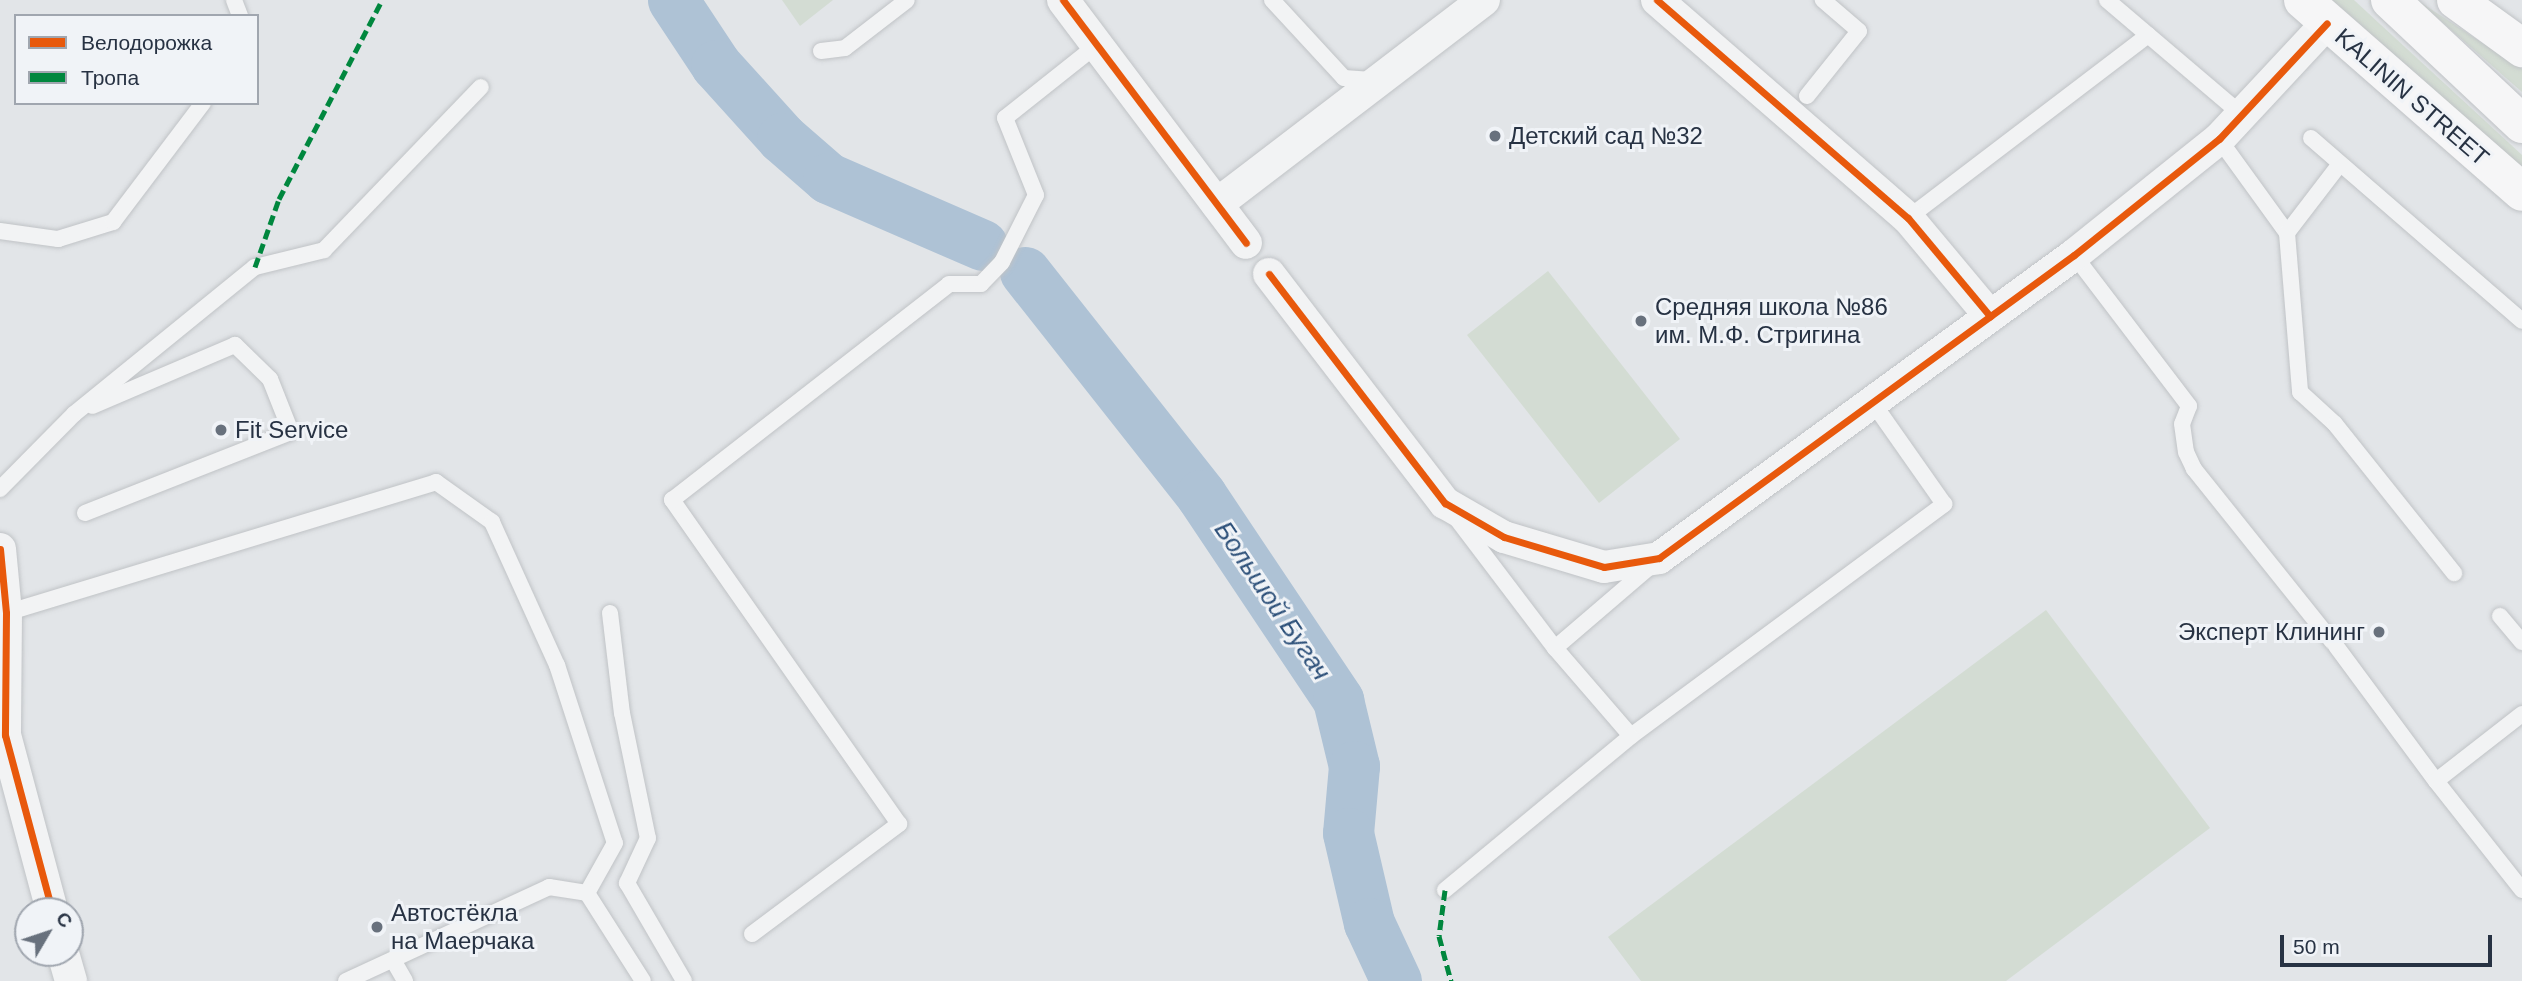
<!DOCTYPE html>
<meta charset="utf-8">
<style>
body{margin:0}
#map{position:relative;width:2522px;height:981px;overflow:hidden;background:#e2e5e8;font-family:Helvetica,sans-serif}
div>[style]{position:absolute}
.green>*{inset:0;background:#d3dcd3}
.river>*{height:51px;margin:-25.5px;padding:0 25.5px;transform-origin:25.5px;border-radius:25.5px;background:#aec2d5}
.roads{filter:drop-shadow(0 0 2px #c0c3c6) drop-shadow(0 0 2px #c0c3c6)}
.service>*{height:16px;margin:-8px;padding:0 8px;transform-origin:8px;border-radius:8px;background:#f2f3f4}
.minor>*{height:32px;margin:-16px;padding:0 16px;transform-origin:16px;border-radius:16px;background:#f2f3f4}
.primary>*{height:38px;margin:-19px;padding:0 19px;transform-origin:19px;border-radius:19px;background:#f6f6f7}
.quiet>*{height:5px;margin-top:-2.5px;transform-origin:0;background:repeating-linear-gradient(90deg,#00873e 0 10px,transparent 0 15px)}
.cycleway>*{height:7px;margin:-3.5px;padding:0 3.5px;transform-origin:3.5px;border-radius:3.5px;background:#e8590c}
.dots>*{width:19px;height:19px;translate:-50% -50%;box-sizing:border-box;border:4px solid #f0f3f7;border-radius:50%}
span{translate:-50% -50%;white-space:nowrap;text-align:center;line-height:1.15;-webkit-text-stroke:6px #f0f3f7;paint-order:stroke}
.street-label{font-size:24px;color:#273243}
.poi-label{font-size:24px;color:#273243}
.left{translate:0 -50%;text-align:left}
.right{translate:-100% -50%;text-align:right}
.water-label{font-size:26px;color:#2e517a;font-style:italic}
.legend{position:absolute;left:14px;top:14px;width:245px;height:91px;box-sizing:border-box;background:#f0f3f7;border:2px solid #a0a6af;margin:0;padding:9px 12px;list-style:none;font-size:21px;color:#273243}
.legend li{display:flex;align-items:center;gap:14px;height:35px}
.legend b{width:35px;border:2px solid #a0a6af}
.north{position:absolute;left:14px;top:897px;width:70px;height:70px;box-sizing:border-box;background:#f0f3f7;border:2px solid #a0a6af;border-radius:50%;rotate:51deg;font-size:19px;font-weight:700;line-height:28px;text-align:center;color:#273243}
.north::after{content:'';display:block;margin:auto;width:24px;height:32px;background:#68717d;clip-path:polygon(50% 0,100% 100%,50% 72%,0 100%)}
.scale{position:absolute;left:2280px;top:935px;width:212px;height:32px;box-sizing:border-box;border:4px solid #273243;border-top:0;padding-left:9px;font-size:21px;line-height:24px;white-space:nowrap;color:#273243;-webkit-text-stroke:5px #f0f3f7;paint-order:stroke}
</style>
<div id="map">
<div class="green">
<i style="clip-path:polygon(782px 0,833px 0,800px 26px)"></i>
<i style="clip-path:polygon(2332px 0,2354px 0,2522px 155px,2522px 167px)"></i>
<i style="clip-path:polygon(2417px 0,2522px 69px,2522px 92px)"></i>
<i style="clip-path:polygon(1548px 271px,1680px 439px,1599px 503px,1467px 335px)"></i>
<i style="clip-path:polygon(2046px 610px,2210px 828px,2006px 981px,1641px 981px,1608px 937px)"></i>
</div>
<div class="river">
<i style="left:673px;top:0;width:78px;rotate:56.5deg"></i>
<i style="left:716px;top:65px;width:98px;rotate:47.9deg"></i>
<i style="left:782px;top:138px;width:61px;rotate:41deg"></i>
<i style="left:828px;top:178px;width:168px;rotate:23.5deg"></i>
<i style="left:1025px;top:272px;width:284px;rotate:51.7deg"></i>
<i style="left:1201px;top:495px;width:247px;rotate:56.2deg"></i>
<i style="left:1338px;top:700px;width:68px;rotate:76.4deg"></i>
<i style="left:1354px;top:766px;width:67px;rotate:95.1deg"></i>
<i style="left:1348px;top:833px;width:92px;rotate:76.9deg"></i>
<i style="left:1369px;top:923px;width:64px;rotate:65deg"></i>
</div>
<div class="roads">
<div class="service">
<i style="left:234px;top:0;width:17px;rotate:69deg"></i>
<i style="left:1272px;top:0;width:106px;rotate:47.3deg"></i>
<i style="left:1344px;top:78px;width:31px;rotate:4deg"></i>
<i style="left:2107px;top:0;width:177px;rotate:40.4deg"></i>
<i style="left:821px;top:51px;width:24px;rotate:-7deg"></i>
<i style="left:845px;top:48px;width:78px;rotate:-37.7deg"></i>
<i style="left:1807px;top:96px;width:83px;rotate:-51.3deg"></i>
<i style="left:1859px;top:31px;width:48px;rotate:-139.3deg"></i>
<i style="left:2311px;top:138px;width:279px;rotate:40.9deg"></i>
<i style="left:2219px;top:139px;width:116px;rotate:54.1deg"></i>
<i style="left:2287px;top:233px;width:160px;rotate:85.3deg"></i>
<i style="left:2300px;top:392px;width:47px;rotate:42.4deg"></i>
<i style="left:2335px;top:424px;width:191px;rotate:51.4deg"></i>
<i style="left:1908px;top:218px;width:302px;rotate:-37.3deg"></i>
<i style="left:0;top:231px;width:59px;rotate:7.9deg"></i>
<i style="left:58px;top:239px;width:58px;rotate:-17.2deg"></i>
<i style="left:113px;top:222px;width:149px;rotate:-52.9deg"></i>
<i style="left:2287px;top:233px;width:87px;rotate:-52.5deg"></i>
<i style="left:2074px;top:255px;width:190px;rotate:52.7deg"></i>
<i style="left:2189px;top:406px;width:19px;rotate:111deg"></i>
<i style="left:2182px;top:424px;width:28px;rotate:82deg"></i>
<i style="left:2186px;top:452px;width:19px;rotate:65deg"></i>
<i style="left:2194px;top:469px;width:221px;rotate:51.3deg"></i>
<i style="left:0;top:489px;width:105px;rotate:-45.4deg"></i>
<i style="left:74px;top:414px;width:233px;rotate:-39.1deg"></i>
<i style="left:255px;top:267px;width:71px;rotate:-13.8deg"></i>
<i style="left:324px;top:250px;width:226px;rotate:-46.1deg"></i>
<i style="left:85px;top:513px;width:221px;rotate:-21.5deg"></i>
<i style="left:291px;top:432px;width:57px;rotate:-111.6deg"></i>
<i style="left:270px;top:379px;width:49px;rotate:-135.8deg"></i>
<i style="left:235px;top:345px;width:155px;rotate:156.9deg"></i>
<i style="left:1457px;top:519px;width:162px;rotate:52.8deg"></i>
<i style="left:1555px;top:648px;width:116px;rotate:49.2deg"></i>
<i style="left:1631px;top:736px;width:390px;rotate:-36.5deg"></i>
<i style="left:1944px;top:504px;width:123px;rotate:-125.1deg"></i>
<i style="left:6px;top:613px;width:450px;rotate:-16.9deg"></i>
<i style="left:436px;top:482px;width:69px;rotate:35.5deg"></i>
<i style="left:492px;top:522px;width:157px;rotate:65.6deg"></i>
<i style="left:557px;top:665px;width:187px;rotate:72deg"></i>
<i style="left:615px;top:843px;width:57px;rotate:119.2deg"></i>
<i style="left:610px;top:613px;width:101px;rotate:83.2deg"></i>
<i style="left:622px;top:713px;width:128px;rotate:78.3deg"></i>
<i style="left:648px;top:838px;width:50px;rotate:115deg"></i>
<i style="left:627px;top:883px;width:113px;rotate:59.8deg"></i>
<i style="left:2500px;top:616px;width:34px;rotate:50deg"></i>
<i style="left:2336px;top:646px;width:168px;rotate:53.5deg"></i>
<i style="left:1555px;top:648px;width:128px;rotate:-40.6deg"></i>
<i style="left:2522px;top:714px;width:109px;rotate:142.1deg"></i>
<i style="left:2436px;top:781px;width:139px;rotate:51.7deg"></i>
<i style="left:1445px;top:890px;width:241px;rotate:-39.6deg"></i>
<i style="left:752px;top:934px;width:184px;rotate:-36.8deg"></i>
<i style="left:899px;top:824px;width:396px;rotate:-125deg"></i>
<i style="left:672px;top:500px;width:351px;rotate:-37.9deg"></i>
<i style="left:949px;top:284px;width:32px"></i>
<i style="left:981px;top:284px;width:30px;rotate:-46deg"></i>
<i style="left:1002px;top:262px;width:75px;rotate:-63.1deg"></i>
<i style="left:1036px;top:195px;width:83px;rotate:-111.9deg"></i>
<i style="left:1005px;top:118px;width:119px;rotate:-38.5deg"></i>
<i style="left:393px;top:960px;width:24px;rotate:60deg"></i>
<i style="left:346px;top:981px;width:224px;rotate:-24.8deg"></i>
<i style="left:549px;top:887px;width:38px;rotate:9deg"></i>
<i style="left:587px;top:893px;width:104px;rotate:57.5deg"></i>
</div>
<div class="minor">
<i style="left:1063px;top:0;width:304px;rotate:53deg"></i>
<i style="left:1657px;top:0;width:332px;rotate:41deg"></i>
<i style="left:1908px;top:218px;width:128px;rotate:50.1deg"></i>
<i style="left:1217px;top:204px;width:336px;rotate:-37.4deg"></i>
<i style="left:1269px;top:274px;width:289px;rotate:52.5deg"></i>
<i style="left:1445px;top:503px;width:68px;rotate:30deg"></i>
<i style="left:1504px;top:537px;width:104px;rotate:16.7deg"></i>
<i style="left:1604px;top:567px;width:56px;rotate:-9.3deg"></i>
<i style="left:1659px;top:558px;width:514px;rotate:-36.13deg"></i>
<i style="left:2074px;top:255px;width:186px;rotate:-38.7deg"></i>
<i style="left:2219px;top:139px;width:158px;rotate:-47deg"></i>
<i style="left:0;top:549px;width:64px;rotate:84.6deg"></i>
<i style="left:6px;top:613px;width:122px;rotate:90.5deg"></i>
<i style="left:5px;top:735px;width:182px;rotate:75deg"></i>
<i style="left:63px;top:953px;width:29px;rotate:74deg"></i>
</div>
<div class="primary">
<i style="left:2303px;top:0;width:291px;rotate:41.2deg"></i>
<i style="left:2390px;top:0;width:181px;rotate:43.2deg"></i>
<i style="left:2456px;top:0;width:82px;rotate:36deg"></i>
</div>
</div>
<div class="quiet">
<i style="left:255px;top:267px;width:72px;rotate:-70.6deg"></i>
<i style="left:279px;top:199px;width:224px;rotate:-62.6deg"></i>
<i style="left:1445px;top:890px;width:46px;rotate:97.4deg"></i>
<i style="left:1439px;top:936px;width:47px;rotate:75.1deg"></i>
</div>
<div class="cycleway">
<i style="left:1063px;top:0;width:304px;rotate:53deg"></i>
<i style="left:1657px;top:0;width:332px;rotate:41deg"></i>
<i style="left:1908px;top:218px;width:128px;rotate:50.1deg"></i>
<i style="left:1269px;top:274px;width:289px;rotate:52.5deg"></i>
<i style="left:1445px;top:503px;width:68px;rotate:30deg"></i>
<i style="left:1504px;top:537px;width:104px;rotate:16.7deg"></i>
<i style="left:1604px;top:567px;width:56px;rotate:-9.3deg"></i>
<i style="left:1659px;top:558px;width:514px;rotate:-36.13deg"></i>
<i style="left:2074px;top:255px;width:186px;rotate:-38.7deg"></i>
<i style="left:2219px;top:139px;width:158px;rotate:-47deg"></i>
<i style="left:0;top:549px;width:64px;rotate:84.6deg"></i>
<i style="left:6px;top:613px;width:122px;rotate:90.5deg"></i>
<i style="left:5px;top:735px;width:182px;rotate:75deg"></i>
</div>
<div class="dots">
<i style="left:1495px;top:136px;background:#68717d"></i>
<i style="left:1641px;top:321px;background:#68717d"></i>
<i style="left:221px;top:430px;background:#68717d"></i>
<i style="left:2379px;top:632px;background:#68717d"></i>
<i style="left:377px;top:927px;background:#68717d"></i>
</div>
<div class="street-label">
<span style="left:2412px;top:97px;rotate:41deg">KALININ STREET</span>
</div>
<div class="poi-label">
<span class="left" style="left:1509px;top:136px">Детский сад №32</span>
<span class="left" style="left:1655px;top:321px">Средняя школа №86<br>им. М.Ф. Стригина</span>
<span class="left" style="left:235px;top:430px">Fit Service</span>
<span class="right" style="left:2365px;top:632px">Эксперт Клининг</span>
<span class="left" style="left:391px;top:927px">Автостёкла<br>на Маерчака</span>
</div>
<div class="water-label">
<span style="left:1272px;top:601px;rotate:56deg">Большой Бугач</span>
</div>
<ul class="legend">
<li><b style="height:9px;background:#e8590c"></b>Велодорожка</li>
<li><b style="height:9px;background:#00873e"></b>Тропа</li>
</ul>
<div class="north">С</div>
<div class="scale">50 m</div>
</div>
